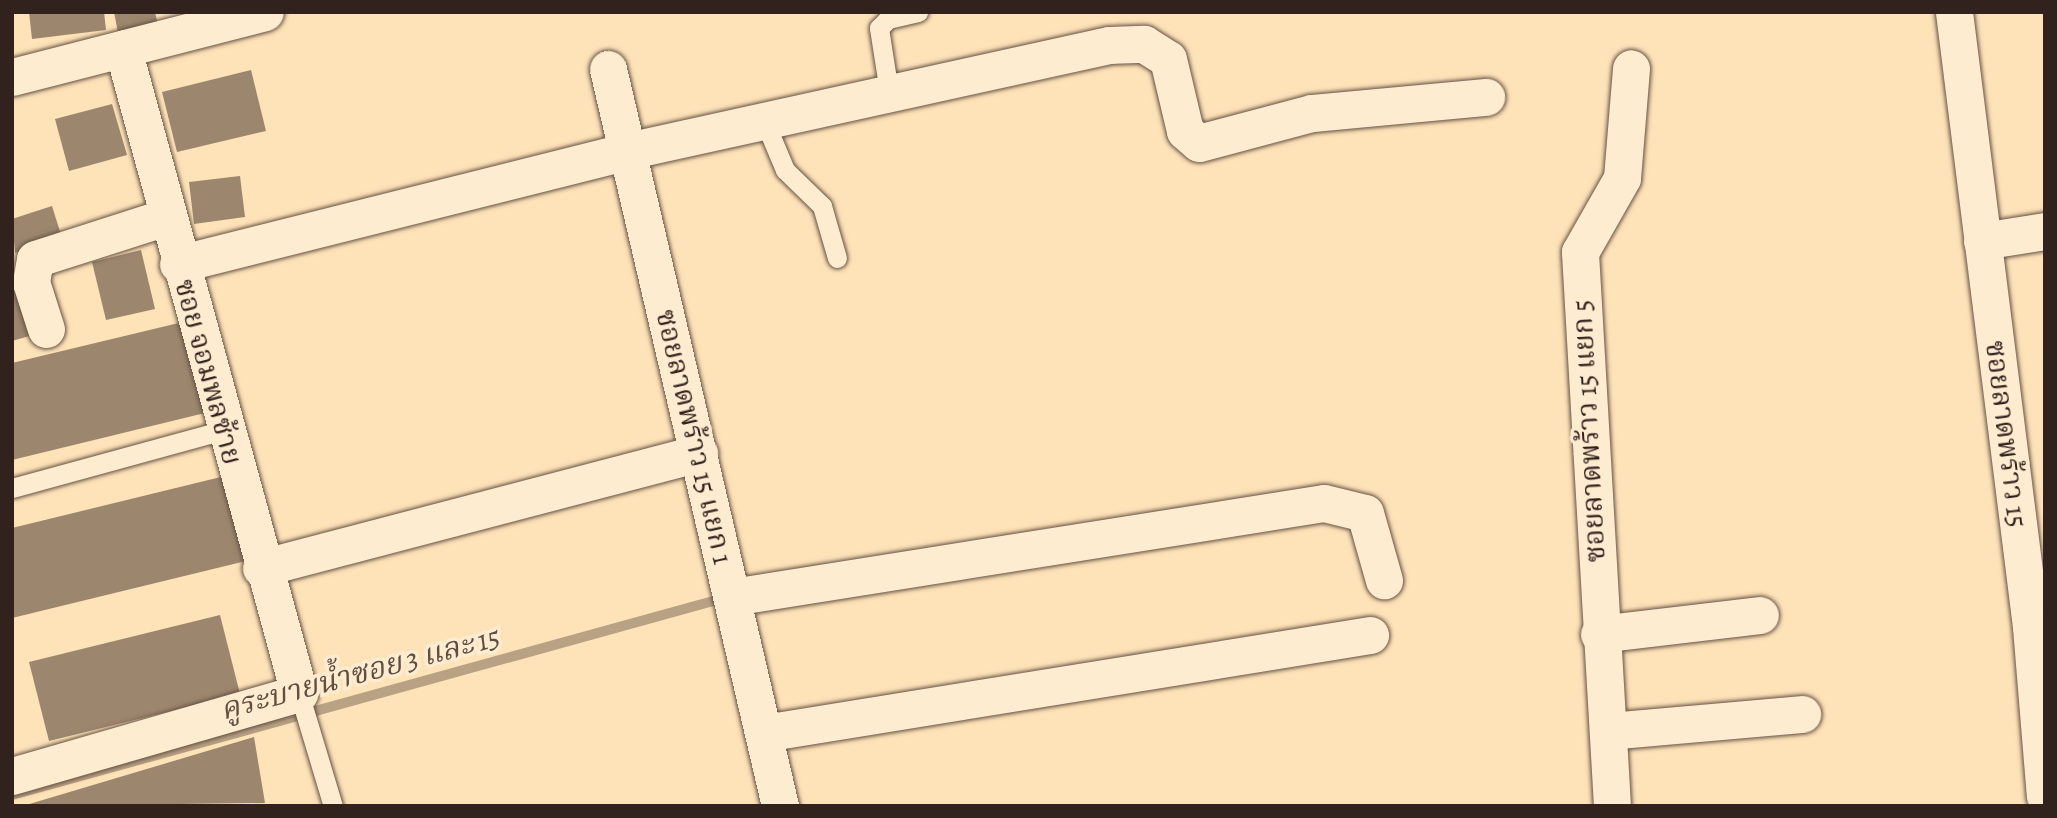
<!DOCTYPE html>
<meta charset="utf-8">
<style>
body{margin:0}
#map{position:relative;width:2057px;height:818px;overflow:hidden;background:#fee2b8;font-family:Alegreya,"Noto Serif Thai",serif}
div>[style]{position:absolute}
.stream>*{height:10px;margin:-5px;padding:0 5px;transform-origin:5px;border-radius:5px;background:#b9a183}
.building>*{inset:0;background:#9c866e}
.roads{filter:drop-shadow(0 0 2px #655244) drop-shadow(0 0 2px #655244)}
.service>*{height:19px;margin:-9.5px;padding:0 9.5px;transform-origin:9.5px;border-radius:9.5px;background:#feecd1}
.minor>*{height:37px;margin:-18.5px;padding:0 18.5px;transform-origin:18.5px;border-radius:18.5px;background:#feecd1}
span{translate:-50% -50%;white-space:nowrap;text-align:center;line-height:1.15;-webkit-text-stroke:7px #feecd1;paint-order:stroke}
.street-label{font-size:28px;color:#32221d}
.water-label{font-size:30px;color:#614e41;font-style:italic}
.frame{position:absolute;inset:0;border:14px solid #32221d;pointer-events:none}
</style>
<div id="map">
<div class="stream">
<i style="left:12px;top:795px;width:735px;rotate:-15.47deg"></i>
</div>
<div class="building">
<i style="clip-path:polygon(29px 12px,104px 12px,106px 30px,32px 39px)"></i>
<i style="clip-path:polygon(114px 12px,155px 12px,159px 30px,119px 38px)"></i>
<i style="clip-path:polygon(251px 70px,266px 131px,177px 152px,162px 92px)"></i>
<i style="clip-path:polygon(112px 104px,127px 155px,69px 171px,55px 119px)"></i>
<i style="clip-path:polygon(240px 176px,245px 217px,194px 224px,189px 182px)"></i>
<i style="clip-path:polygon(52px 206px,62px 238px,15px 253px,12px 219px)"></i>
<i style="clip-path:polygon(141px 250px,155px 309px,106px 320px,92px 262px)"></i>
<i style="clip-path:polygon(21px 284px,36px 334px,12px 341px,12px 287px)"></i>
<i style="clip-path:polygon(187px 321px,209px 412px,12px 460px,12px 363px)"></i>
<i style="clip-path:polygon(229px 475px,250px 560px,12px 618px,12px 528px)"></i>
<i style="clip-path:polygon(220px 615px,240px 694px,49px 741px,29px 662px)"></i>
<i style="clip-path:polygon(254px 737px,265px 803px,26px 806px,26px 805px)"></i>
</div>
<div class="roads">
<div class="service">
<i style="left:889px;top:92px;width:65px;rotate:-98.9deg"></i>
<i style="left:879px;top:28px;width:13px;rotate:-45deg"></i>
<i style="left:888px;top:19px;width:31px;rotate:-13deg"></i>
<i style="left:764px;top:120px;width:54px;rotate:67.2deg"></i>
<i style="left:785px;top:170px;width:52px;rotate:44.2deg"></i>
<i style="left:822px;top:206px;width:54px;rotate:73.9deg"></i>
<i style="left:12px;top:488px;width:220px;rotate:-15.3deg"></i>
<i style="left:299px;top:693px;width:118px;rotate:73.3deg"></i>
</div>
<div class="minor">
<i style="left:1954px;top:12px;width:620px;rotate:82.86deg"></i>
<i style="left:2031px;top:627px;width:170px;rotate:85.3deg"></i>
<i style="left:608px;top:69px;width:757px;rotate:76.86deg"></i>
<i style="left:12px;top:77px;width:261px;rotate:-14.4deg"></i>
<i style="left:1982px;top:241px;width:64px;rotate:-9deg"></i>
<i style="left:178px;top:264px;width:463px;rotate:-14.1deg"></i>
<i style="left:627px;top:151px;width:494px;rotate:-12.4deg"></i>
<i style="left:1109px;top:45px;width:35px;rotate:-2deg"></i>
<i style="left:1144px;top:44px;width:28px;rotate:32deg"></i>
<i style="left:1168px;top:59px;width:74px;rotate:76.7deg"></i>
<i style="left:1185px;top:131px;width:18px;rotate:41deg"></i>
<i style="left:1199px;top:143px;width:117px;rotate:-14.9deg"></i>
<i style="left:1312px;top:113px;width:175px;rotate:-5.3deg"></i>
<i style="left:46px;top:329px;width:49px;rotate:-107.7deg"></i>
<i style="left:31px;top:282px;width:23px;rotate:-80deg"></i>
<i style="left:35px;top:259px;width:138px;rotate:-17.8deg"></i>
<i style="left:261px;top:568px;width:453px;rotate:-14.7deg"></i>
<i style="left:732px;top:597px;width:599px;rotate:-9.02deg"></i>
<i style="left:1324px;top:503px;width:42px;rotate:13.7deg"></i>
<i style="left:1365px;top:513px;width:70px;rotate:74.2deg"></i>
<i style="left:1599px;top:634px;width:162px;rotate:-6.7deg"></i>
<i style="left:1608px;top:731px;width:195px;rotate:-5deg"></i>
<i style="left:764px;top:733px;width:614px;rotate:-9.19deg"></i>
<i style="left:12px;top:776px;width:299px;rotate:-16.1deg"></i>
<i style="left:299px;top:693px;width:668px;rotate:-105.29deg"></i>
<i style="left:1612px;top:806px;width:555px;rotate:-93.31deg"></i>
<i style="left:1580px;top:252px;width:85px;rotate:-60.4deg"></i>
<i style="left:1622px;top:178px;width:110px;rotate:-85.3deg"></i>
</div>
</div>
<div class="street-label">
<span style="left:208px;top:372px;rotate:75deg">ซอย จอมพลซ้าย</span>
<span style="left:1589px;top:431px;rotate:-93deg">ซอยลาดพร้าว 15 แยก 5</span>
<span style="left:2006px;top:434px;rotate:83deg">ซอยลาดพร้าว 15</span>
<span style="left:694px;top:437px;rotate:77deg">ซอยลาดพร้าว 15 แยก 1</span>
</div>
<div class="water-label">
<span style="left:360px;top:673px;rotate:-15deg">คูระบายน้ำซอย 3 และ 15</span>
</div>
<div class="frame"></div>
</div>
